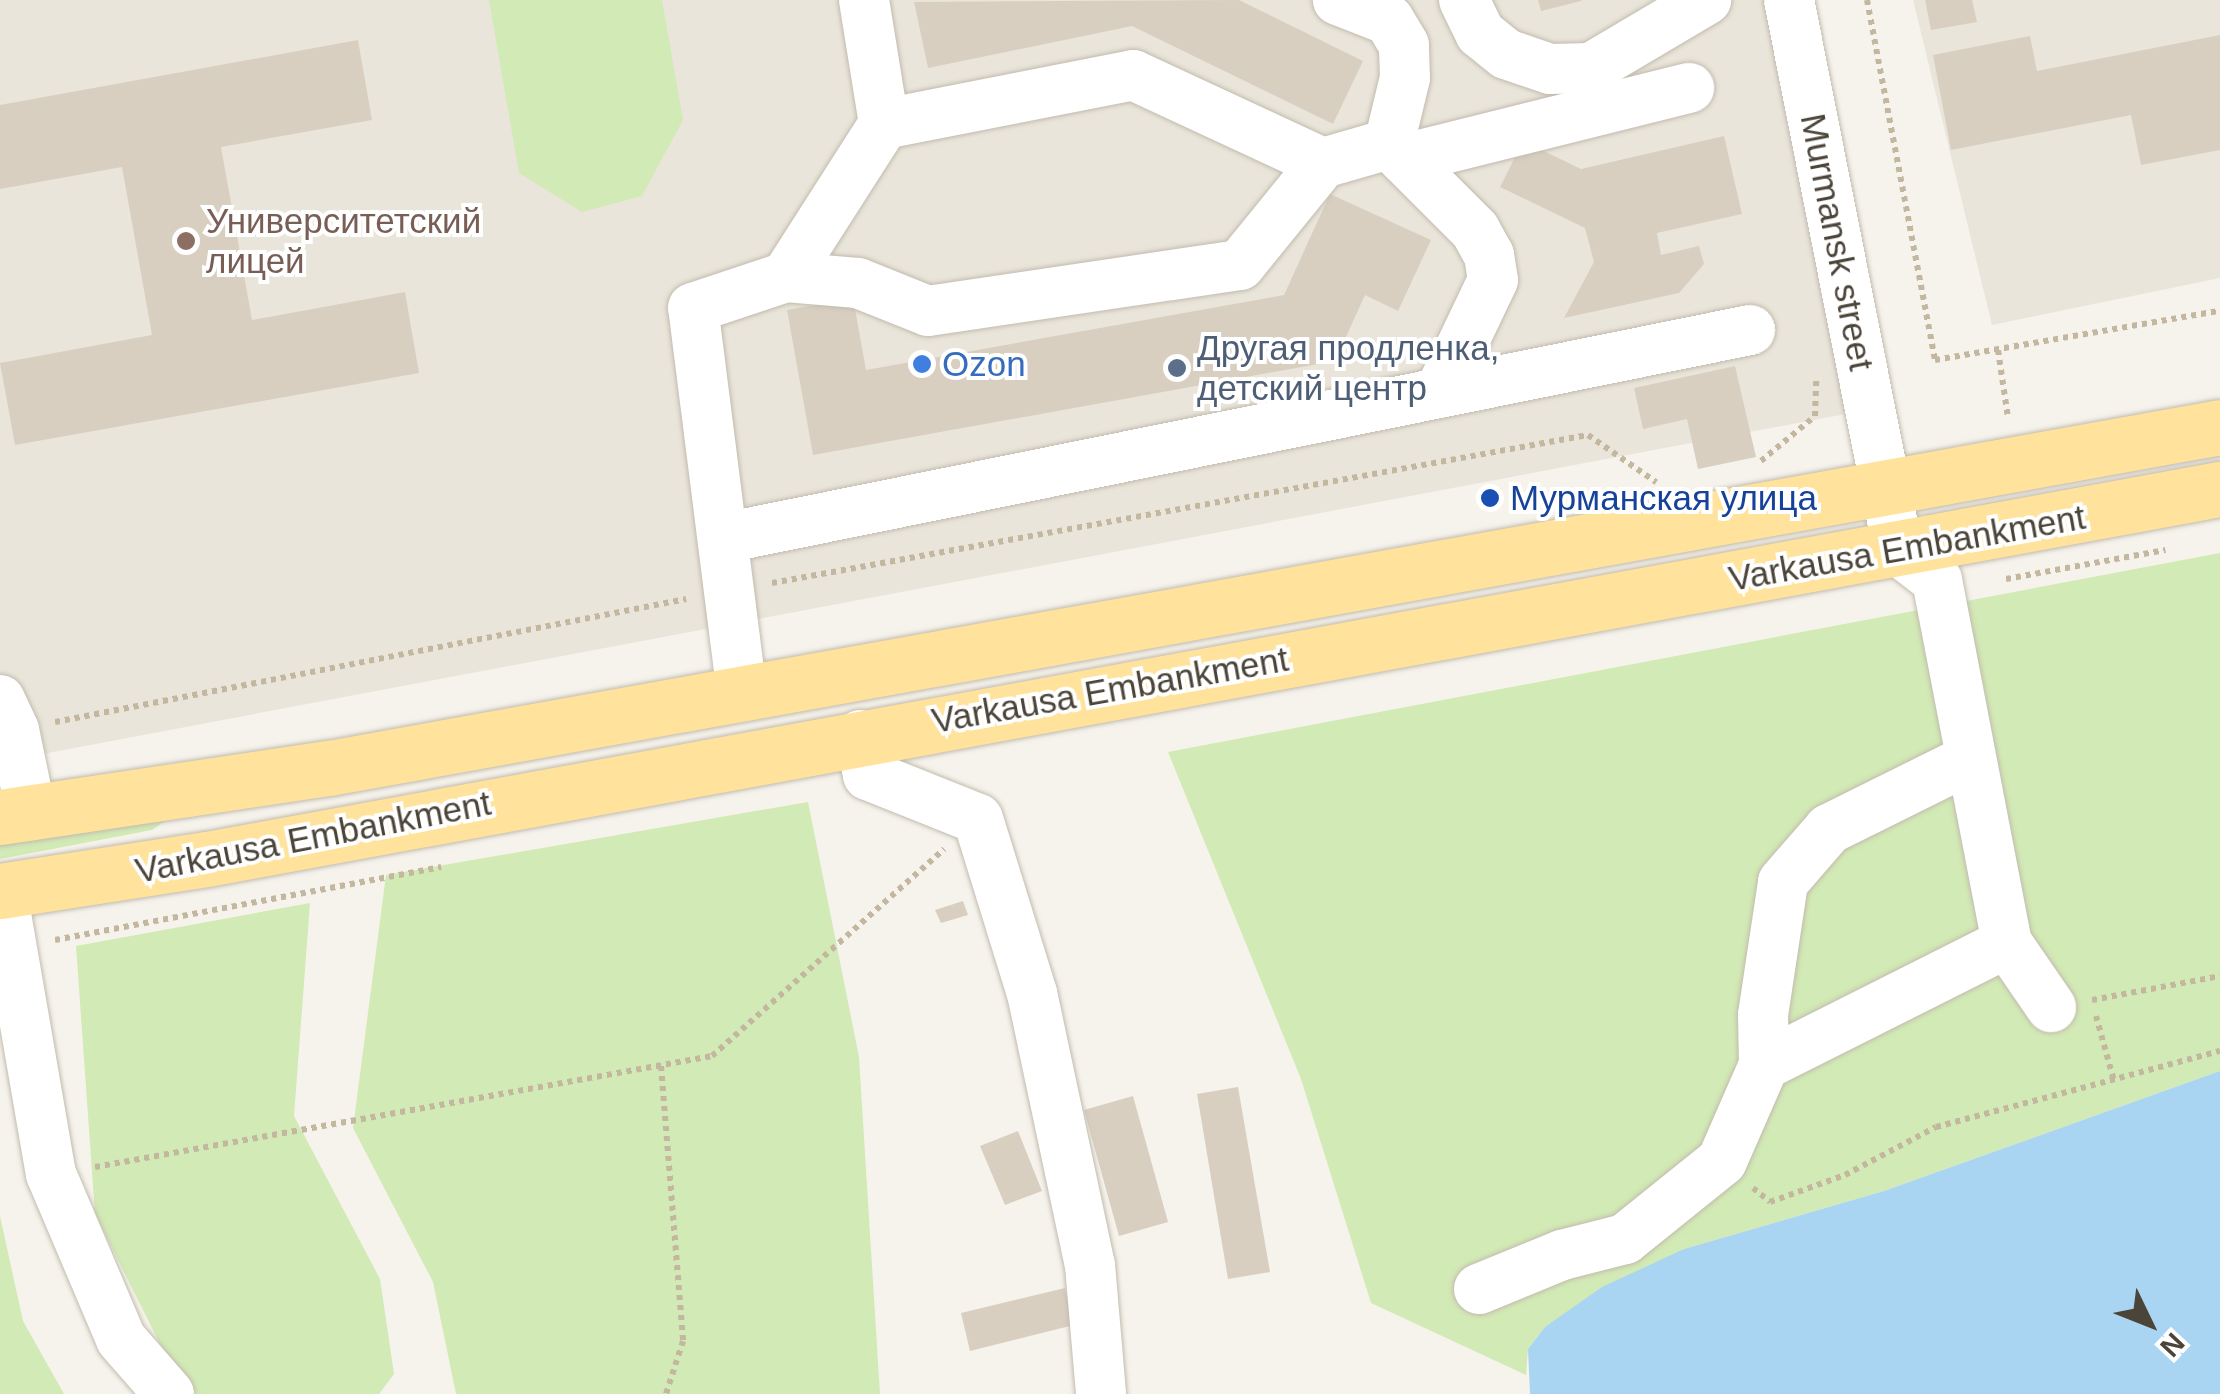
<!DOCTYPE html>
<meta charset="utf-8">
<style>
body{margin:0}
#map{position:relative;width:2220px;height:1394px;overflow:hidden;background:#f6f3ec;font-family:Helvetica,sans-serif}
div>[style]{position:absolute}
.residential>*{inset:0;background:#eae5da}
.green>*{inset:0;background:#d2eab5}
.water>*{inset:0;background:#a9d4f2}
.building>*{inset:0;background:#d8cfc1}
.path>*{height:6px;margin-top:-3px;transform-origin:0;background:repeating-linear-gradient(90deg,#c4b79f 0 5px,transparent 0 10px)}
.roads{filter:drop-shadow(0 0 2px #c2bbae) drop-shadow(0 0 2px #c2bbae)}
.minor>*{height:50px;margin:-25px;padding:0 25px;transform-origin:25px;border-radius:25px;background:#fff}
.major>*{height:55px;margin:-27.5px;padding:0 27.5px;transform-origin:27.5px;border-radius:27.5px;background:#ffe39c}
.dots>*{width:28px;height:28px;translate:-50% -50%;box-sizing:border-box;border:5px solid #fff;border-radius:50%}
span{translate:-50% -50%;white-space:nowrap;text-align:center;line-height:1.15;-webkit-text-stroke:8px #fff;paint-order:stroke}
.education-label{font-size:35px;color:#785e54}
.left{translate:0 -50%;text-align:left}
.street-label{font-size:35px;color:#4b4439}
.service-label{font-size:35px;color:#4e5e75}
.shop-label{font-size:35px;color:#366cbe}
.transit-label{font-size:35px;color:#164399}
.north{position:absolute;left:2100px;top:1274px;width:100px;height:100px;-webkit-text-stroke:8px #fff;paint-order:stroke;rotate:133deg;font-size:28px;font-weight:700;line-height:40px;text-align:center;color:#4b4439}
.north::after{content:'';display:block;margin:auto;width:35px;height:45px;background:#4b4439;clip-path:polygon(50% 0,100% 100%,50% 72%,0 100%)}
</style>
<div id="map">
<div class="residential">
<i style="clip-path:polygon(0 0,1793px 0,1872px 409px,0 762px)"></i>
<i style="clip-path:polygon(1913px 0,2220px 0,2220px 278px,1992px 325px)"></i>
</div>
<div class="green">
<i style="clip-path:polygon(489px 0,662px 0,683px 120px,642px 196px,582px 212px,519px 173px)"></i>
<i style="clip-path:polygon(2220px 553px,2220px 1071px,1884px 1191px,1684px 1249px,1545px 1327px,1528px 1349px,1526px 1375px,1371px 1303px,1301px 1079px,1168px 752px)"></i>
<i style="clip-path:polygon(808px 802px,859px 1057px,880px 1394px,456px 1394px,433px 1282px,353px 1128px,386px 875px)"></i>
<i style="clip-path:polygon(168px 819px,152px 830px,0 859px,0 841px)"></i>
<i style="clip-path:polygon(310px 903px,294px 1116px,380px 1279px,394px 1374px,379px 1394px,196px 1394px,175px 1374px,95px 1214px,76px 946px)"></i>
<i style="clip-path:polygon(0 1216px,23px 1321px,64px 1394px,0 1394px)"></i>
</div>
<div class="water">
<i style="clip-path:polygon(2220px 1071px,2220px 1394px,1530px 1394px,1528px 1349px,1545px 1327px,1602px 1287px,1684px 1249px,1884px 1191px)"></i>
</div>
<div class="building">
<i style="clip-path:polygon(1239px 0,1363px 61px,1333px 124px,1132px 26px,928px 68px,914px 2px)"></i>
<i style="clip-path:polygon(1538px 0,1581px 0,1581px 1px,1541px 11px)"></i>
<i style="clip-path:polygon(1925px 0,1972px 0,1977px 22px,1931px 30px)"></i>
<i style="clip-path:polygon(2220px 35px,2220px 150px,2141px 165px,2131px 115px,1951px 150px,1933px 55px,2030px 36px,2037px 71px)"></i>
<i style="clip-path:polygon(358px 40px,372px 120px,221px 147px,252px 320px,405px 292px,419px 373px,15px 445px,0 363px,152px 335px,122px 167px,0 189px,0 105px)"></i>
<i style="clip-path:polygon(1724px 136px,1742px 214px,1657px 233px,1661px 255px,1699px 246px,1704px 264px,1679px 293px,1564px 318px,1594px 262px,1585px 228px,1500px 187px,1523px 141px,1581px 169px)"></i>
<i style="clip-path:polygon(1330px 194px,1431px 240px,1398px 311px,1365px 295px,1335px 361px,813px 455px,787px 310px,853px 298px,866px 370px,1284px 295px)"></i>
<i style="clip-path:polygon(1735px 366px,1756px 457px,1698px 469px,1687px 419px,1643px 429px,1634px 388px)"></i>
<i style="clip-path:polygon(963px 901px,968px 915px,941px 923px,935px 910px)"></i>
<i style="clip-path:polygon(1238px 1087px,1270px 1272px,1228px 1279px,1197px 1094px)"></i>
<i style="clip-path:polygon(1133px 1096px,1168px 1222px,1119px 1236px,1084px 1110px)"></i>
<i style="clip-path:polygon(1018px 1131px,1042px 1191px,1005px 1205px,980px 1146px)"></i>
<i style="clip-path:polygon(1065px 1288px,1074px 1325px,970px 1351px,961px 1313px)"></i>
</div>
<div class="path">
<i style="left:1867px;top:0;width:366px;rotate:79.3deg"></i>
<i style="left:1935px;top:360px;width:289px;rotate:-9.8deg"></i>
<i style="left:1998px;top:350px;width:69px;rotate:81.6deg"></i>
<i style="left:1761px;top:461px;width:70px;rotate:-39.8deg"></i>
<i style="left:1815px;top:416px;width:37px;rotate:-88deg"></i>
<i style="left:2006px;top:579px;width:162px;rotate:-10.3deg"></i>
<i style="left:772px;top:583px;width:829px;rotate:-10.28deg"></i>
<i style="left:1588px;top:435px;width:83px;rotate:34.7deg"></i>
<i style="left:55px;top:722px;width:643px;rotate:-11.03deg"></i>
<i style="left:55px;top:940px;width:393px;rotate:-10.7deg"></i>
<i style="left:2092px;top:1000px;width:130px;rotate:-10.6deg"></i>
<i style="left:2096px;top:1016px;width:67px;rotate:74.5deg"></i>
<i style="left:661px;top:1066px;width:276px;rotate:85.4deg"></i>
<i style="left:683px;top:1341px;width:56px;rotate:107.8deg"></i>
<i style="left:95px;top:1167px;width:627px;rotate:-10.2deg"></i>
<i style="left:712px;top:1056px;width:311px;rotate:-41.7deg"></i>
<i style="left:1753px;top:1188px;width:22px;rotate:39deg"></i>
<i style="left:1770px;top:1202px;width:80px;rotate:-19.8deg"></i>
<i style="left:1845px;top:1175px;width:103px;rotate:-27.8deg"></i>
<i style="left:1936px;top:1127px;width:294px;rotate:-15deg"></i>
</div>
<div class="roads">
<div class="minor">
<i style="left:864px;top:0;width:126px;rotate:80.8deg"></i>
<i style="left:1464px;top:0;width:37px;rotate:64deg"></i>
<i style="left:1480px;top:33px;width:33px;rotate:39deg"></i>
<i style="left:1506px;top:54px;width:46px;rotate:18.8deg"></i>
<i style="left:1550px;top:69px;width:41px;rotate:-1.4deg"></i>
<i style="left:1591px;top:68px;width:134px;rotate:-30.6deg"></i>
<i style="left:1789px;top:0;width:561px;rotate:78.79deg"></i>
<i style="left:1898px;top:550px;width:49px;rotate:37.6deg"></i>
<i style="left:1937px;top:580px;width:370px;rotate:79.1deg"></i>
<i style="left:2007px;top:943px;width:78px;rotate:55.5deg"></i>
<i style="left:1389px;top:144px;width:122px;rotate:45deg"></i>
<i style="left:1475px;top:230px;width:29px;rotate:61deg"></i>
<i style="left:1489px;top:255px;width:25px;rotate:81deg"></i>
<i style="left:1493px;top:280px;width:125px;rotate:115.5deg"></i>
<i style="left:1404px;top:159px;width:294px;rotate:-14deg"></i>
<i style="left:786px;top:277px;width:182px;rotate:-57.4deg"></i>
<i style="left:884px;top:124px;width:254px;rotate:-11.1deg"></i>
<i style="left:1133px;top:75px;width:209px;rotate:24.9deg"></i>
<i style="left:724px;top:538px;width:1047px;rotate:-11.46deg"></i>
<i style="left:742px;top:694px;width:389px;rotate:-97.2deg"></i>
<i style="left:693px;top:308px;width:98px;rotate:-18.4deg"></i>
<i style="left:786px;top:277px;width:72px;rotate:4.8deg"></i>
<i style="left:858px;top:283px;width:75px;rotate:21.8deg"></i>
<i style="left:928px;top:311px;width:315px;rotate:-8.4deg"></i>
<i style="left:1240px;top:265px;width:132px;rotate:-50.9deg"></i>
<i style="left:1323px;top:163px;width:69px;rotate:-16.1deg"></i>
<i style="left:1389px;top:144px;width:68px;rotate:-76.4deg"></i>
<i style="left:1405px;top:78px;width:33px;rotate:-92deg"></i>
<i style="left:1404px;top:45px;width:29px;rotate:-121deg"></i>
<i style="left:1389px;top:20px;width:55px;rotate:-158.6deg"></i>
<i style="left:0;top:700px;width:33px;rotate:65deg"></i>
<i style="left:14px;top:730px;width:84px;rotate:78.3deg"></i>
<i style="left:860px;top:735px;width:41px;rotate:78.7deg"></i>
<i style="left:868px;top:775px;width:118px;rotate:21.8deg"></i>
<i style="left:978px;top:819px;width:182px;rotate:72.8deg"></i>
<i style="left:1032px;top:993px;width:278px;rotate:78deg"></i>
<i style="left:1090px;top:1265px;width:129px;rotate:85.1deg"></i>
<i style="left:2px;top:891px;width:287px;rotate:80.2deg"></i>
<i style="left:51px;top:1174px;width:179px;rotate:67deg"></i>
<i style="left:121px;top:1339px;width:73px;rotate:48.9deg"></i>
<i style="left:1764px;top:1065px;width:50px;rotate:-91.1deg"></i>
<i style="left:1763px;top:1015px;width:134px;rotate:-81.4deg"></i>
<i style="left:1783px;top:882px;width:70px;rotate:-49deg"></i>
<i style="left:1829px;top:829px;width:157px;rotate:-26.4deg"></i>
<i style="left:1479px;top:1289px;width:90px;rotate:-22.3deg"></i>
<i style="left:1562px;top:1255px;width:65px;rotate:-14.3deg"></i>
<i style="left:1625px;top:1239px;width:124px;rotate:-38.8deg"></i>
<i style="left:1722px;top:1161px;width:105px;rotate:-66.4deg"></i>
<i style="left:1764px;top:1065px;width:272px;rotate:-26.7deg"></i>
</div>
<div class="major">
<i style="left:0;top:817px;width:333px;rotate:-8.5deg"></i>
<i style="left:329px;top:768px;width:1921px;rotate:-10.22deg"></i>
<i style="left:0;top:891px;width:209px;rotate:-8.8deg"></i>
<i style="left:207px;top:859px;width:2047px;rotate:-10.42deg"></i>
</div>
</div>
<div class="dots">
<i style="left:186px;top:241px;background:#8d6e63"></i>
<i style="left:922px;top:364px;background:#3f7fe0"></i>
<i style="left:1177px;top:368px;background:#5c6f8a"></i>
<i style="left:1490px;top:498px;background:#1a4fb4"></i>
</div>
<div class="education-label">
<span class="left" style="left:206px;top:241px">Университетский<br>лицей</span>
</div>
<div class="street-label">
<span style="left:1837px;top:242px;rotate:79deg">Murmansk street</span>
<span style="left:1907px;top:548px;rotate:-10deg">Varkausa Embankment</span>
<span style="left:1110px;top:690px;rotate:-10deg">Varkausa Embankment</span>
<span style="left:313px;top:837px;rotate:-11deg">Varkausa Embankment</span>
</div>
<div class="service-label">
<span class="left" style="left:1197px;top:368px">Другая продленка,<br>детский центр</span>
</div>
<div class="shop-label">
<span class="left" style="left:942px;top:364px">Ozon</span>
</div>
<div class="transit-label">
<span class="left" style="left:1510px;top:498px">Мурманская улица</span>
</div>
<div class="north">N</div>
</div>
